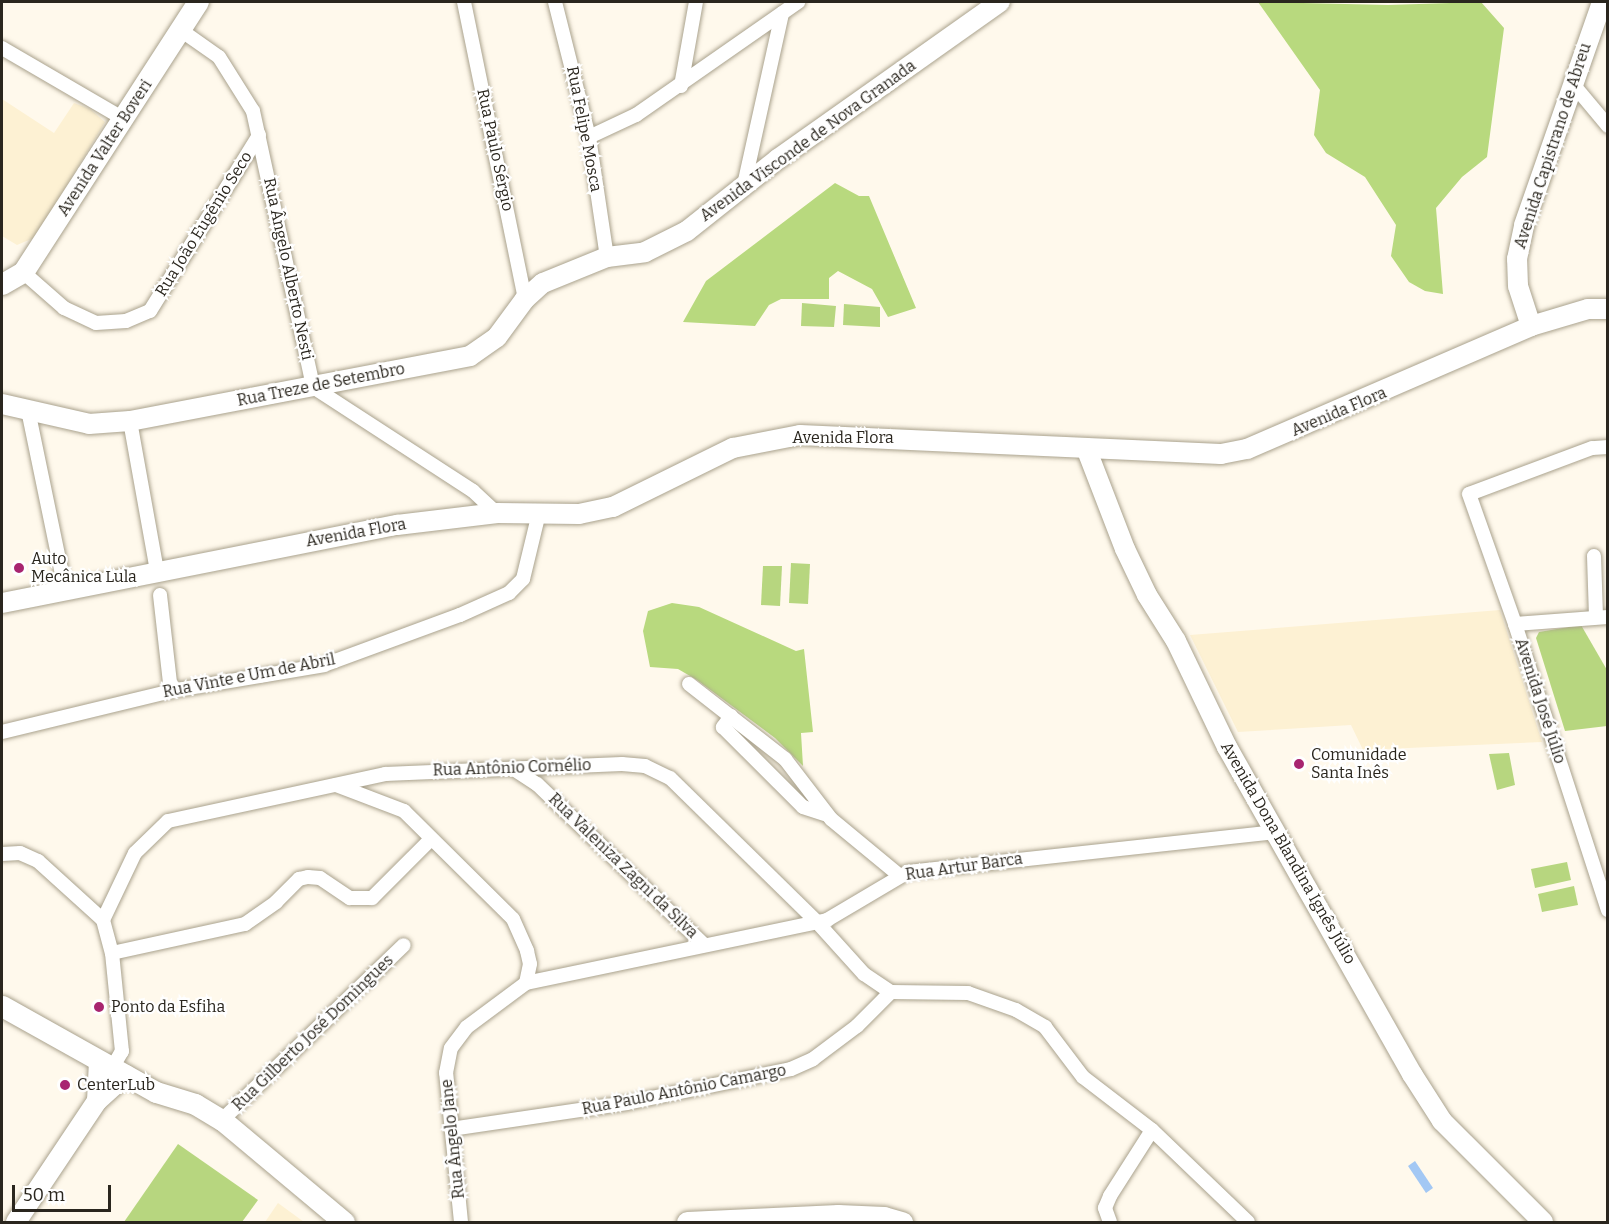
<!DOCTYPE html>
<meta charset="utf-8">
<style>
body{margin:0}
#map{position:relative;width:1609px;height:1224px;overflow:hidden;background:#fff9ec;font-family:Bitter,serif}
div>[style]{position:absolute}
.built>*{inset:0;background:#fdf1d3}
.green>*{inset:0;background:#b7d67f}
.forest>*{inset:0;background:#b8d97e}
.water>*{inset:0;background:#a3c8f4}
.roads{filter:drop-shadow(0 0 2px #aaa28d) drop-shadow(0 0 2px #aaa28d)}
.street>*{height:14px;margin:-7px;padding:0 7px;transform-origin:7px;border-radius:7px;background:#fff}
.secondary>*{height:20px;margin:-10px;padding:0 10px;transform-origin:10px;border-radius:10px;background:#fff}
.primary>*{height:21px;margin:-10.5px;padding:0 10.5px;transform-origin:10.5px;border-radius:10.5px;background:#fff}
.dots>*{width:16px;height:16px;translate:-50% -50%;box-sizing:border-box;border:3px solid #fff;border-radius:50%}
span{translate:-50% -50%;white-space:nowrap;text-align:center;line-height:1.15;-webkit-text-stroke:4.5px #fff;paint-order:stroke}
.street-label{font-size:16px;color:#2a261e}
.poi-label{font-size:16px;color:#2a261e}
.left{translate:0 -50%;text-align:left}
.frame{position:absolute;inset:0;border:3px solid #2a261e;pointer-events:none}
.scale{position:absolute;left:12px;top:1185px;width:99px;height:27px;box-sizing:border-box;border:3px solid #2a261e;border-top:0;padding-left:8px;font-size:18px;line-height:21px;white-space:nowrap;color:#2a261e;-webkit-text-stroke:4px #fff;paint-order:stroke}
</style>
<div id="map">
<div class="built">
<i style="clip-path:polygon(2px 99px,54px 133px,74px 103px,90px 109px,105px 122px,36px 237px,17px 245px,2px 236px)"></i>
<i style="clip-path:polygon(1500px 610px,1542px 742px,1363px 750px,1351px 725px,1238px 732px,1190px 635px)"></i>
<i style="clip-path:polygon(278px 1203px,304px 1222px,265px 1222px)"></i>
</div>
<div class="green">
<i style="clip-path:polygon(802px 303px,836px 306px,834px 327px,801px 326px)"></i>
<i style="clip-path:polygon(844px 304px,880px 307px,880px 327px,843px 325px)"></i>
<i style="clip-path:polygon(791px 563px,810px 564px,808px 604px,789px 603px)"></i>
<i style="clip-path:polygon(763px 566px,782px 566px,780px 606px,761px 605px)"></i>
<i style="clip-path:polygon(1581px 625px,1607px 670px,1607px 726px,1565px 731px,1536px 638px,1539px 632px)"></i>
<i style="clip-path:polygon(1509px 753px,1515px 785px,1497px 790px,1489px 754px)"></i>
<i style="clip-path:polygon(1567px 862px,1571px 880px,1535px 888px,1531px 869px)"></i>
<i style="clip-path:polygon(1574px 886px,1578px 905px,1542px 912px,1538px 894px)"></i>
<i style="clip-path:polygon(178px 1144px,258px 1200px,242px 1222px,124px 1222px)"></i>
</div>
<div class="forest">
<i style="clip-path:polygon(1258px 2px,1388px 5px,1481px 2px,1504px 28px,1487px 157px,1462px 177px,1436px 208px,1443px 294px,1425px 291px,1409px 282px,1391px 256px,1396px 225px,1365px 177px,1326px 153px,1314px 135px,1320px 90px)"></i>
<i style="clip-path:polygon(835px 183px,859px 196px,869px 196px,916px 308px,888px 317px,872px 289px,838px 271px,829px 278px,829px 299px,781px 299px,769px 305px,755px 326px,683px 322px,706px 281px)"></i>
<i style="clip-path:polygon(672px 603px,699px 607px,796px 651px,804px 649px,813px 732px,801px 733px,803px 766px,775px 738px,697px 680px,678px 669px,650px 667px,643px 631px,648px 611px)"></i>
</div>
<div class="water">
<i style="clip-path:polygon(1415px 1161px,1433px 1188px,1426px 1193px,1408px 1166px)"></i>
</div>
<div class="roads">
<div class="street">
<i style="left:464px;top:2px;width:303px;rotate:78.4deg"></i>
<i style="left:555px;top:2px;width:139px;rotate:75.9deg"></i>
<i style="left:589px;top:137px;width:121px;rotate:81.5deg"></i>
<i style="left:182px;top:31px;width:45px;rotate:35.1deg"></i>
<i style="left:219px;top:57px;width:64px;rotate:57.8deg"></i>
<i style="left:253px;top:111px;width:282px;rotate:77.7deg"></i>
<i style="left:313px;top:387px;width:191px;rotate:33deg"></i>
<i style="left:473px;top:491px;width:33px;rotate:43deg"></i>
<i style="left:2px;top:48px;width:141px;rotate:30.2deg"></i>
<i style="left:1572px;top:83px;width:56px;rotate:50.1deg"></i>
<i style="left:681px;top:86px;width:85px;rotate:-79.9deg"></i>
<i style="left:589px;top:137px;width:52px;rotate:-25.1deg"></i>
<i style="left:636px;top:115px;width:198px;rotate:-34.9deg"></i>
<i style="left:744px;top:185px;width:176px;rotate:-77.5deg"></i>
<i style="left:23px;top:272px;width:55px;rotate:41.3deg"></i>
<i style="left:64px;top:308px;width:35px;rotate:25deg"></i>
<i style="left:96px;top:323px;width:30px;rotate:-4deg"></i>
<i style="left:126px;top:321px;width:26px;rotate:-23deg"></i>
<i style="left:150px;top:311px;width:207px;rotate:-58.2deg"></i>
<i style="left:28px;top:410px;width:182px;rotate:78.3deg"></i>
<i style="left:130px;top:421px;width:152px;rotate:79.8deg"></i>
<i style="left:1608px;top:447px;width:16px;rotate:176deg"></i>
<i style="left:1592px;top:448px;width:131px;rotate:159.5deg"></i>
<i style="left:1469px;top:494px;width:138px;rotate:70.5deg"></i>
<i style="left:1515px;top:624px;width:301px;rotate:72deg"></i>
<i style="left:1594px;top:556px;width:61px;rotate:88.1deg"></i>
<i style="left:160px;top:595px;width:97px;rotate:83.5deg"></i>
<i style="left:1515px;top:624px;width:93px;rotate:-4.3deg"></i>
<i style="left:689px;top:684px;width:122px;rotate:38deg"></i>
<i style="left:785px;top:759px;width:76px;rotate:52.5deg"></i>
<i style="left:831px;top:819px;width:89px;rotate:39.6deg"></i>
<i style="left:731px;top:716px;width:14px;rotate:126deg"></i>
<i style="left:723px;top:727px;width:113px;rotate:45deg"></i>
<i style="left:803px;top:807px;width:26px;rotate:18deg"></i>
<i style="left:2px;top:732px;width:174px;rotate:-13.6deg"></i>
<i style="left:171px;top:691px;width:155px;rotate:-9.6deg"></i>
<i style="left:324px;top:665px;width:145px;rotate:-20.2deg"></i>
<i style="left:460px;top:615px;width:54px;rotate:-24.2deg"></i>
<i style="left:509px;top:593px;width:20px;rotate:-45deg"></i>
<i style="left:523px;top:579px;width:68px;rotate:-76.4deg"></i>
<i style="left:512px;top:768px;width:30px;rotate:33deg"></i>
<i style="left:537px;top:784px;width:231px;rotate:43.9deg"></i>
<i style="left:336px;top:785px;width:73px;rotate:20.9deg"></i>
<i style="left:404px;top:811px;width:153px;rotate:44.7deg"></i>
<i style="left:513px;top:919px;width:35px;rotate:66deg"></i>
<i style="left:527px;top:951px;width:13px;rotate:77deg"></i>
<i style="left:530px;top:964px;width:19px;rotate:102deg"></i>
<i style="left:2px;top:854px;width:18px;rotate:-3deg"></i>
<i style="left:20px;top:853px;width:20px;rotate:24deg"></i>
<i style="left:38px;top:861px;width:88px;rotate:42.2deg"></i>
<i style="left:103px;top:920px;width:34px;rotate:75deg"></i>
<i style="left:112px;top:953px;width:99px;rotate:84.2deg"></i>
<i style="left:122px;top:1051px;width:20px;rotate:120deg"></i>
<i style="left:103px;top:920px;width:74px;rotate:-64.5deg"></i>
<i style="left:135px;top:853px;width:46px;rotate:-44.1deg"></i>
<i style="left:168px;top:821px;width:222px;rotate:-12.2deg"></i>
<i style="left:385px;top:774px;width:237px;rotate:-2.4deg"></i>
<i style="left:622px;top:764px;width:23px;rotate:5deg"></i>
<i style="left:645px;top:766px;width:28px;rotate:26deg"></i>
<i style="left:670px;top:778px;width:206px;rotate:44.4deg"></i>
<i style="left:817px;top:922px;width:70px;rotate:47.9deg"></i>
<i style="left:864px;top:974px;width:32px;rotate:34deg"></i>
<i style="left:112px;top:953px;width:136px;rotate:-12.3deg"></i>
<i style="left:245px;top:924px;width:38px;rotate:-35deg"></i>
<i style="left:276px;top:902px;width:33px;rotate:-45deg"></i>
<i style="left:299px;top:879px;width:9px;rotate:-13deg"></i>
<i style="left:308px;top:877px;width:12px;rotate:5deg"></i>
<i style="left:320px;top:878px;width:36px;rotate:34deg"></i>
<i style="left:350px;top:898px;width:22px"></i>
<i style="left:372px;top:898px;width:83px;rotate:-45deg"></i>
<i style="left:891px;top:992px;width:77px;rotate:0.7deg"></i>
<i style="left:968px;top:993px;width:51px;rotate:19.5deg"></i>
<i style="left:1016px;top:1010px;width:34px;rotate:30deg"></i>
<i style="left:1045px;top:1027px;width:63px;rotate:52.8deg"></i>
<i style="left:1083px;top:1077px;width:87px;rotate:37.5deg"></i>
<i style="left:1152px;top:1130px;width:133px;rotate:43.8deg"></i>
<i style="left:222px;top:1120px;width:252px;rotate:-43.9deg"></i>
<i style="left:451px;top:1129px;width:178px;rotate:-8.4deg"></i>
<i style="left:627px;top:1103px;width:167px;rotate:-11.7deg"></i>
<i style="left:791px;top:1069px;width:24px;rotate:-24deg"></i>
<i style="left:813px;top:1059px;width:55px;rotate:-36.9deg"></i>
<i style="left:857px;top:1026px;width:48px;rotate:-45deg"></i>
<i style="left:461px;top:1222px;width:150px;rotate:-95.7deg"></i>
<i style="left:446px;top:1073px;width:25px;rotate:-79deg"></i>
<i style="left:451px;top:1048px;width:26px;rotate:-53deg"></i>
<i style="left:467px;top:1027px;width:74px;rotate:-36.7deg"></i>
<i style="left:526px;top:983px;width:308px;rotate:-11.8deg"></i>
<i style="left:827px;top:920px;width:94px;rotate:-30.7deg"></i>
<i style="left:908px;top:872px;width:370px;rotate:-6.2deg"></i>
<i style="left:1110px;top:1222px;width:15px;rotate:-110deg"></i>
<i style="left:1105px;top:1208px;width:13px;rotate:-67deg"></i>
<i style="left:1110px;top:1196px;width:78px;rotate:-57.5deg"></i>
</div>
<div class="secondary">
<i style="left:1531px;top:326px;width:42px;rotate:-108deg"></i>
<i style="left:1518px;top:286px;width:27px;rotate:-92deg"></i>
<i style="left:1517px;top:259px;width:35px;rotate:-78deg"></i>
<i style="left:1524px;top:225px;width:236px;rotate:-70.7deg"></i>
<i style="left:2px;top:404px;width:89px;rotate:12.9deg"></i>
<i style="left:89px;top:424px;width:41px;rotate:-4.2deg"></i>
<i style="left:130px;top:421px;width:346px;rotate:-10.8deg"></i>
<i style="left:470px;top:356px;width:33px;rotate:-35deg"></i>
<i style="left:497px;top:337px;width:47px;rotate:-53.6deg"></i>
<i style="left:525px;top:299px;width:24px;rotate:-42deg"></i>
<i style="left:543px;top:283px;width:69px;rotate:-22.1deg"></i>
<i style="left:607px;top:257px;width:38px;rotate:-7deg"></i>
<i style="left:645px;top:252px;width:47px;rotate:-26.6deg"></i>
<i style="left:687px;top:231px;width:116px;rotate:-38.4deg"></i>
<i style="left:778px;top:159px;width:272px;rotate:-35.3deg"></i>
<i style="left:1086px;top:448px;width:108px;rotate:68.9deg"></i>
<i style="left:1125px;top:549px;width:51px;rotate:64.4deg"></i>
<i style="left:1147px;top:595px;width:54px;rotate:57.8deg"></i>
<i style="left:1176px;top:641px;width:118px;rotate:64.3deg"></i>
<i style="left:1227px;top:747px;width:376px;rotate:60.5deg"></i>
<i style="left:1412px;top:1074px;width:56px;rotate:57.4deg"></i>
<i style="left:1442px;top:1121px;width:143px;rotate:45deg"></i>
<i style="left:2px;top:603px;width:403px;rotate:-11.2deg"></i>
<i style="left:397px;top:525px;width:101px;rotate:-6.8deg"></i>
<i style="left:497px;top:513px;width:82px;rotate:0.7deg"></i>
<i style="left:579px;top:514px;width:35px;rotate:-12deg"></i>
<i style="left:613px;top:507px;width:134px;rotate:-26.2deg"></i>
<i style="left:733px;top:448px;width:68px;rotate:-11deg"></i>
<i style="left:800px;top:435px;width:421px;rotate:2.6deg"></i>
<i style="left:1221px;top:454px;width:26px;rotate:-11deg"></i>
<i style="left:1247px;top:449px;width:309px;rotate:-23.4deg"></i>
<i style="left:1531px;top:326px;width:59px;rotate:-16.6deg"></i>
<i style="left:1588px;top:309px;width:20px"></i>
<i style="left:97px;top:1101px;width:40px;rotate:-87.1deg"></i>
<i style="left:16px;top:1222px;width:146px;rotate:-56.2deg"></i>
<i style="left:97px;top:1101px;width:39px;rotate:-42deg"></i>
</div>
<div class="primary">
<i style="left:2px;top:284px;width:24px;rotate:-30deg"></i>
<i style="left:23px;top:272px;width:322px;rotate:-57.1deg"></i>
<i style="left:2px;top:1006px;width:176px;rotate:29.2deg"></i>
<i style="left:156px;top:1092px;width:41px;rotate:17.1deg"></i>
<i style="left:195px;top:1104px;width:31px;rotate:31deg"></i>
<i style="left:222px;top:1120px;width:159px;rotate:39.9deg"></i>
<i style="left:687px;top:1222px;width:151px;rotate:-2.7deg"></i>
<i style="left:838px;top:1215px;width:46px;rotate:2.5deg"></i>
<i style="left:884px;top:1217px;width:19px;rotate:16deg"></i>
</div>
</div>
<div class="dots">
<i style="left:19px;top:568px;background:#a82570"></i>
<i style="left:1299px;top:764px;background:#a82570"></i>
<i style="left:99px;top:1007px;background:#a82570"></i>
<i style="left:65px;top:1085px;background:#a82570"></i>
</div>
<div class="street-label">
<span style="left:584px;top:129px;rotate:79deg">Rua Felipe Mosca</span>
<span style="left:808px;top:141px;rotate:-36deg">Avenida Visconde de Nova Granada</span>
<span style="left:1553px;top:146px;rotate:-72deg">Avenida Capistrano de Abreu</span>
<span style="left:105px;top:148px;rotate:-57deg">Avenida Valter Boveri</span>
<span style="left:495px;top:150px;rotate:78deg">Rua Paulo Sérgio</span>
<span style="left:204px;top:224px;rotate:-58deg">Rua João Eugênio Seco</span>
<span style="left:288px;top:269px;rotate:78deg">Rua Ângelo Alberto Nesti</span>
<span style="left:321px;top:385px;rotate:-11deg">Rua Treze de Setembro</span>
<span style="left:1339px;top:412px;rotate:-23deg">Avenida Flora</span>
<span style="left:843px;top:438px">Avenida Flora</span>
<span style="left:356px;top:533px;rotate:-10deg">Avenida Flora</span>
<span style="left:249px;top:676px;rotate:-11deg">Rua Vinte e Um de Abril</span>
<span style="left:1540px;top:701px;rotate:72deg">Avenida José Júlio</span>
<span style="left:512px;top:768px;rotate:-2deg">Rua Antônio Cornélio</span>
<span style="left:1288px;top:853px;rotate:60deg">Avenida Dona Blandina Ignês Júlio</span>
<span style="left:623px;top:866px;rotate:44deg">Rua Valeniza Zagni da Silva</span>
<span style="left:964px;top:867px;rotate:-8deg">Rua Artur Barca</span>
<span style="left:313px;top:1033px;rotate:-44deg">Rua Gilberto José Domingues</span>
<span style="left:684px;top:1090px;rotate:-11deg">Rua Paulo Antônio Camargo</span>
<span style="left:453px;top:1139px;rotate:-96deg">Rua Ângelo Jane</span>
</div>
<div class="poi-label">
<span class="left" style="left:31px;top:568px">Auto<br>Mecânica Lula</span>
<span class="left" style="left:1311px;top:764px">Comunidade<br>Santa Inês</span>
<span class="left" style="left:111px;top:1007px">Ponto da Esfiha</span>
<span class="left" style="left:77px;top:1085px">CenterLub</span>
</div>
<div class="frame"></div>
<div class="scale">50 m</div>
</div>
